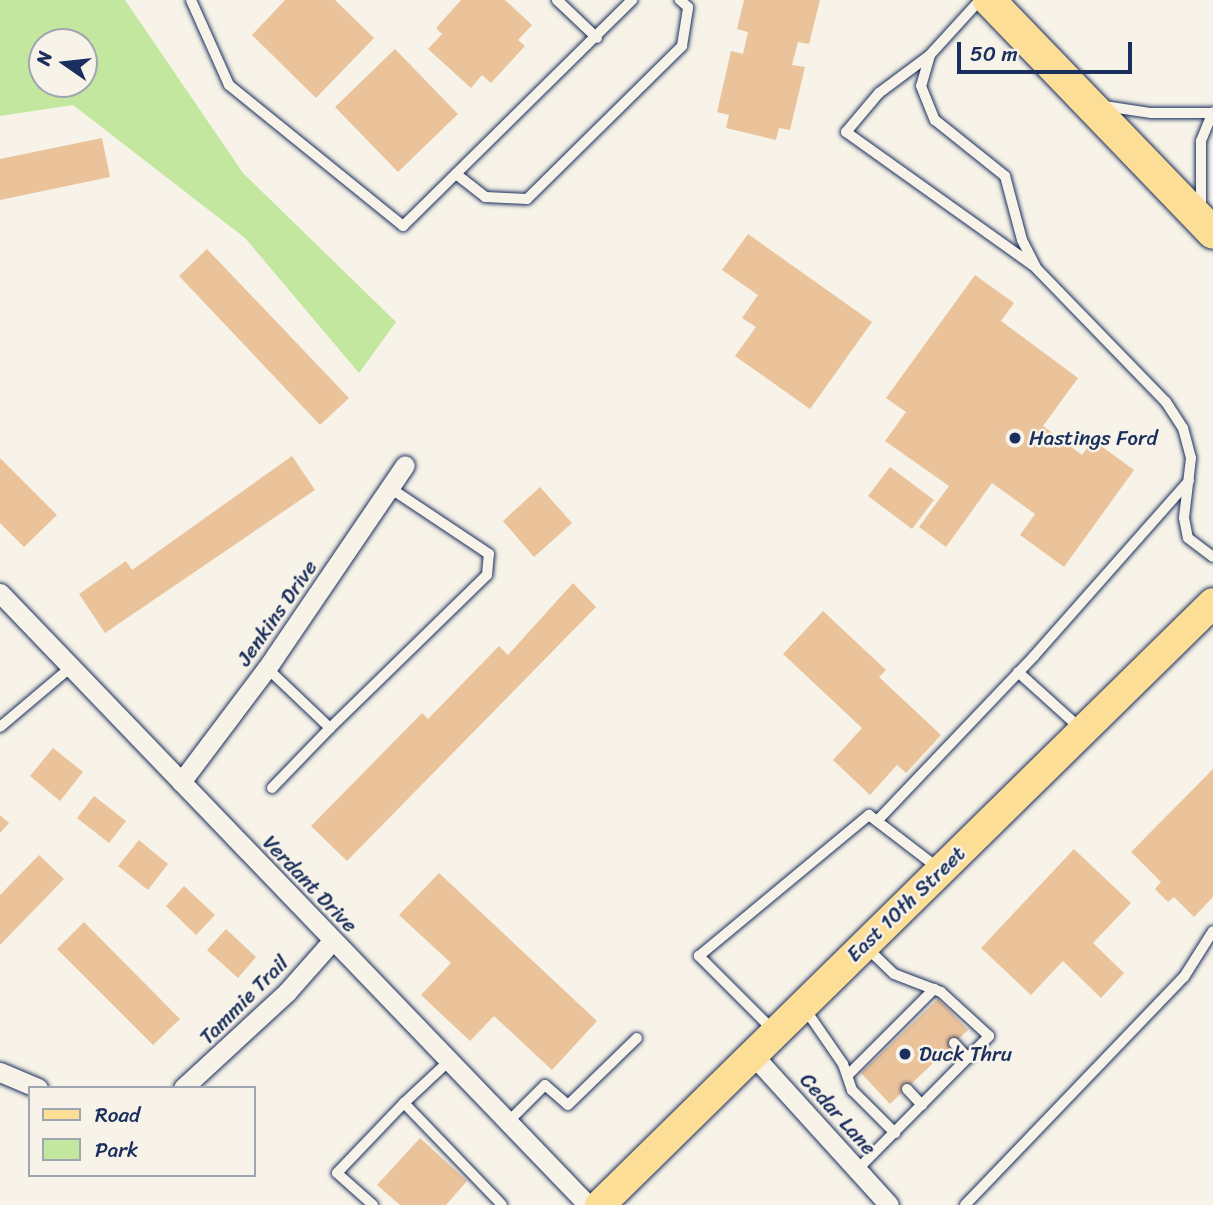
<!DOCTYPE html>
<style>
body{margin:0}
#map{position:relative;width:1213px;height:1205px;overflow:hidden;background:#f7f3e8;font-family:Sriracha,sans-serif}
div>[style]{position:absolute}
.green>*{inset:0;background:#c4e7a0}
.building>*{inset:0;background:#ebc39b}
.roads{filter:drop-shadow(0 0 2px #1b2f5e) drop-shadow(0 0 2px #1b2f5e)}
.service>*{height:10px;margin:-5px;padding:0 5px;transform-origin:5px;border-radius:5px;background:#f7f3e8}
.minor>*{height:19px;margin:-9.5px;padding:0 9.5px;transform-origin:9.5px;border-radius:9.5px;background:#f7f3e8}
.primary>*{height:30px;margin:-15px;padding:0 15px;transform-origin:15px;border-radius:15px;background:#fcde96}
.trunk>*{height:32px;margin:-16px;padding:0 16px;transform-origin:16px;border-radius:16px;background:#fcde96}
.dots>*{width:19px;height:19px;translate:-50% -50%;box-sizing:border-box;border:4px solid #f7f3e8;border-radius:50%}
span{translate:-50% -50%;white-space:nowrap;text-align:center;line-height:1.15;-webkit-text-stroke:5px #f7f3e8;paint-order:stroke}
.poi-label{font-size:21px;color:#1b2f5e}
.left{translate:0 -50%;text-align:left}
.street-label{font-size:21px;color:#1b2f5e}
.legend{position:absolute;left:28px;top:1086px;width:228px;height:91px;box-sizing:border-box;background:#f7f3e8;border:2px solid #9fa5b1;margin:0;padding:9px 12px;list-style:none;font-size:21px;color:#1b2f5e}
.legend li{display:flex;align-items:center;gap:14px;height:35px}
.legend b{width:35px;border:2px solid #9fa5b1}
.north{position:absolute;left:28px;top:28px;width:70px;height:70px;box-sizing:border-box;background:#f7f3e8;border:2px solid #9fa5b1;border-radius:50%;rotate:284deg;font-size:19px;font-weight:700;line-height:28px;text-align:center;color:#1b2f5e}
.north::after{content:'';display:block;margin:auto;width:24px;height:32px;background:#1b2f5e;clip-path:polygon(50% 0,100% 100%,50% 72%,0 100%)}
.scale{position:absolute;left:957px;top:42px;width:175px;height:32px;box-sizing:border-box;border:4px solid #1b2f5e;border-top:0;padding-left:9px;font-size:21px;line-height:24px;white-space:nowrap;color:#1b2f5e;-webkit-text-stroke:5px #f7f3e8;paint-order:stroke}
</style>
<div id="map">
<div class="green">
<i style="clip-path:polygon(evenodd,0 0,125px 0,243px 173px,396px 322px,359px 373px,245px 238px,73px 105px,0 116px,0 0,42px 42px,84px 42px,84px 84px,42px 84px,42px 42px)"></i>
</div>
<div class="building">
<i style="clip-path:polygon(285px 0,335px 0,374px 38px,316px 98px,252px 35px)"></i>
<i style="clip-path:polygon(461px 0,505px 0,532px 25px,518px 40px,525px 46px,491px 83px,482px 75px,471px 88px,428px 49px,442px 34px,436px 28px)"></i>
<i style="clip-path:polygon(744px 0,820px 0,809px 44px,798px 42px,792px 65px,805px 67px,790px 130px,779px 128px,776px 140px,726px 128px,729px 115px,717px 112px,731px 51px,743px 54px,748px 32px,737px 29px)"></i>
<i style="clip-path:polygon(395px 49px,458px 114px,398px 172px,335px 107px)"></i>
<i style="clip-path:polygon(102px 138px,110px 177px,0 200px,0 159px)"></i>
<i style="clip-path:polygon(748px 234px,872px 322px,810px 409px,735px 356px,756px 327px,742px 318px,758px 295px,722px 270px)"></i>
<i style="clip-path:polygon(207px 249px,349px 398px,320px 425px,179px 276px)"></i>
<i style="clip-path:polygon(975px 275px,1014px 303px,1001px 321px,1078px 378px,1043px 426px,1082px 455px,1093px 440px,1134px 470px,1064px 567px,1020px 535px,1035px 514px,992px 483px,946px 547px,919px 527px,949px 486px,885px 441px,906px 412px,886px 398px)"></i>
<i style="clip-path:polygon(292px 456px,315px 490px,105px 633px,79px 594px,126px 561px,132px 570px)"></i>
<i style="clip-path:polygon(0 458px,57px 515px,24px 547px,0 523px)"></i>
<i style="clip-path:polygon(890px 467px,934px 500px,912px 529px,868px 496px)"></i>
<i style="clip-path:polygon(540px 487px,572px 523px,534px 557px,503px 521px)"></i>
<i style="clip-path:polygon(573px 583px,596px 607px,347px 861px,311px 826px,422px 713px,428px 719px,499px 646px,508px 655px)"></i>
<i style="clip-path:polygon(823px 611px,886px 670px,879px 677px,941px 735px,906px 773px,897px 765px,870px 795px,833px 760px,862px 728px,783px 654px)"></i>
<i style="clip-path:polygon(53px 748px,83px 772px,60px 801px,30px 776px)"></i>
<i style="clip-path:polygon(1213px 769px,1213px 897px,1194px 917px,1174px 897px,1168px 902px,1155px 889px,1161px 882px,1131px 852px)"></i>
<i style="clip-path:polygon(94px 796px,126px 821px,109px 843px,77px 818px)"></i>
<i style="clip-path:polygon(0 815px,9px 823px,0 833px)"></i>
<i style="clip-path:polygon(139px 840px,168px 864px,148px 890px,118px 866px)"></i>
<i style="clip-path:polygon(1074px 849px,1131px 903px,1093px 943px,1124px 973px,1101px 998px,1063px 961px,1031px 995px,981px 948px)"></i>
<i style="clip-path:polygon(39px 855px,64px 879px,0 945px,0 895px)"></i>
<i style="clip-path:polygon(439px 873px,597px 1021px,552px 1070px,494px 1016px,470px 1041px,421px 995px,451px 963px,399px 915px)"></i>
<i style="clip-path:polygon(184px 886px,215px 915px,196px 935px,166px 906px)"></i>
<i style="clip-path:polygon(84px 922px,180px 1019px,153px 1045px,57px 949px)"></i>
<i style="clip-path:polygon(226px 929px,256px 957px,238px 978px,207px 950px)"></i>
<i style="clip-path:polygon(938px 999px,968px 1030px,890px 1104px,861px 1073px)"></i>
<i style="clip-path:polygon(420px 1138px,467px 1181px,446px 1205px,400px 1205px,377px 1185px)"></i>
</div>
<div class="roads">
<div class="service">
<i style="left:191px;top:0;width:93px;rotate:65.9deg"></i>
<i style="left:229px;top:85px;width:224px;rotate:39deg"></i>
<i style="left:403px;top:226px;width:322px;rotate:-44.6deg"></i>
<i style="left:557px;top:0;width:55px;rotate:43.5deg"></i>
<i style="left:980px;top:0;width:74px;rotate:132.3deg"></i>
<i style="left:930px;top:55px;width:64px;rotate:143.3deg"></i>
<i style="left:879px;top:93px;width:51px;rotate:130.2deg"></i>
<i style="left:846px;top:132px;width:231px;rotate:35.5deg"></i>
<i style="left:930px;top:55px;width:32px;rotate:106deg"></i>
<i style="left:921px;top:86px;width:37px;rotate:68deg"></i>
<i style="left:935px;top:120px;width:90px;rotate:38.7deg"></i>
<i style="left:1005px;top:176px;width:66px;rotate:75.1deg"></i>
<i style="left:1022px;top:240px;width:31px;rotate:63deg"></i>
<i style="left:1036px;top:268px;width:187px;rotate:45.9deg"></i>
<i style="left:1166px;top:402px;width:31px;rotate:57deg"></i>
<i style="left:1183px;top:428px;width:31px;rotate:75deg"></i>
<i style="left:1191px;top:458px;width:60px;rotate:96.7deg"></i>
<i style="left:1184px;top:518px;width:20px;rotate:79deg"></i>
<i style="left:1188px;top:538px;width:31px;rotate:37deg"></i>
<i style="left:1104px;top:106px;width:48px;rotate:8.5deg"></i>
<i style="left:1151px;top:113px;width:61px"></i>
<i style="left:456px;top:174px;width:37px;rotate:38deg"></i>
<i style="left:485px;top:197px;width:42px;rotate:2.7deg"></i>
<i style="left:527px;top:199px;width:218px;rotate:-44.6deg"></i>
<i style="left:682px;top:46px;width:39px;rotate:-81deg"></i>
<i style="left:688px;top:7px;width:11px;rotate:-139deg"></i>
<i style="left:1201px;top:209px;width:68px;rotate:-90deg"></i>
<i style="left:1201px;top:141px;width:31px;rotate:-68deg"></i>
<i style="left:267px;top:668px;width:87px;rotate:43.6deg"></i>
<i style="left:330px;top:728px;width:219px;rotate:-44.3deg"></i>
<i style="left:487px;top:575px;width:21px;rotate:-85deg"></i>
<i style="left:489px;top:554px;width:119px;rotate:-146.3deg"></i>
<i style="left:1018px;top:672px;width:84px;rotate:42.1deg"></i>
<i style="left:0;top:727px;width:93px;rotate:-40.2deg"></i>
<i style="left:272px;top:788px;width:83px;rotate:-46deg"></i>
<i style="left:877px;top:821px;width:228px;rotate:-46.4deg"></i>
<i style="left:1034px;top:656px;width:234px;rotate:-48.5deg"></i>
<i style="left:805px;top:1009px;width:67px;rotate:55.4deg"></i>
<i style="left:843px;top:1064px;width:28px;rotate:71deg"></i>
<i style="left:852px;top:1090px;width:61px;rotate:45deg"></i>
<i style="left:773px;top:1030px;width:105px;rotate:-135deg"></i>
<i style="left:699px;top:956px;width:221px;rotate:-39.7deg"></i>
<i style="left:869px;top:815px;width:87px;rotate:37.5deg"></i>
<i style="left:954px;top:1043px;width:21px;rotate:47deg"></i>
<i style="left:848px;top:1075px;width:122px;rotate:-45deg"></i>
<i style="left:907px;top:1089px;width:22px;rotate:47deg"></i>
<i style="left:404px;top:1103px;width:62px;rotate:-43deg"></i>
<i style="left:508px;top:1122px;width:52px;rotate:-45deg"></i>
<i style="left:545px;top:1085px;width:30px;rotate:41deg"></i>
<i style="left:568px;top:1105px;width:96px;rotate:-44.2deg"></i>
<i style="left:857px;top:1170px;width:188px;rotate:-45.4deg"></i>
<i style="left:989px;top:1036px;width:65px;rotate:-137.5deg"></i>
<i style="left:941px;top:992px;width:50px;rotate:-159deg"></i>
<i style="left:894px;top:974px;width:39px;rotate:-136deg"></i>
<i style="left:373px;top:1205px;width:48px;rotate:-138.4deg"></i>
<i style="left:337px;top:1173px;width:97px;rotate:-46.3deg"></i>
<i style="left:404px;top:1103px;width:141px;rotate:46.1deg"></i>
<i style="left:965px;top:1205px;width:316px;rotate:-46.2deg"></i>
<i style="left:1184px;top:977px;width:54px;rotate:-57.8deg"></i>
</div>
<div class="minor">
<i style="left:0;top:593px;width:849px;rotate:46.15deg"></i>
<i style="left:181px;top:782px;width:143px;rotate:-53deg"></i>
<i style="left:267px;top:668px;width:245px;rotate:-55.8deg"></i>
<i style="left:753px;top:1055px;width:202px;rotate:47.8deg"></i>
<i style="left:0;top:1072px;width:41px;rotate:22.8deg"></i>
<i style="left:183px;top:1088px;width:142px;rotate:-42.7deg"></i>
<i style="left:287px;top:992px;width:69px;rotate:-48.5deg"></i>
</div>
<div class="primary">
<i style="left:600px;top:1205px;width:859px;rotate:-44.48deg"></i>
</div>
<div class="trunk">
<i style="left:989px;top:0;width:323px;rotate:46.1deg"></i>
</div>
</div>
<div class="dots">
<i style="left:1015px;top:438px;background:#1b2f5e"></i>
<i style="left:905px;top:1054px;background:#1b2f5e"></i>
</div>
<div class="poi-label">
<span class="left" style="left:1029px;top:438px">Hastings Ford</span>
<span class="left" style="left:919px;top:1054px">Duck Thru</span>
</div>
<div class="street-label">
<span style="left:277px;top:613px;rotate:-55deg">Jenkins Drive</span>
<span style="left:310px;top:884px;rotate:46deg">Verdant Drive</span>
<span style="left:906px;top:904px;rotate:-44deg">East 10th Street</span>
<span style="left:244px;top:1000px;rotate:-45deg">Tammie Trail</span>
<span style="left:838px;top:1114px;rotate:48deg">Cedar Lane</span>
</div>
<ul class="legend">
<li><b style="height:9px;background:#fcde96"></b>Road</li>
<li><b style="height:19px;background:#c4e7a0"></b>Park</li>
</ul>
<div class="north">N</div>
<div class="scale">50 m</div>
</div>
